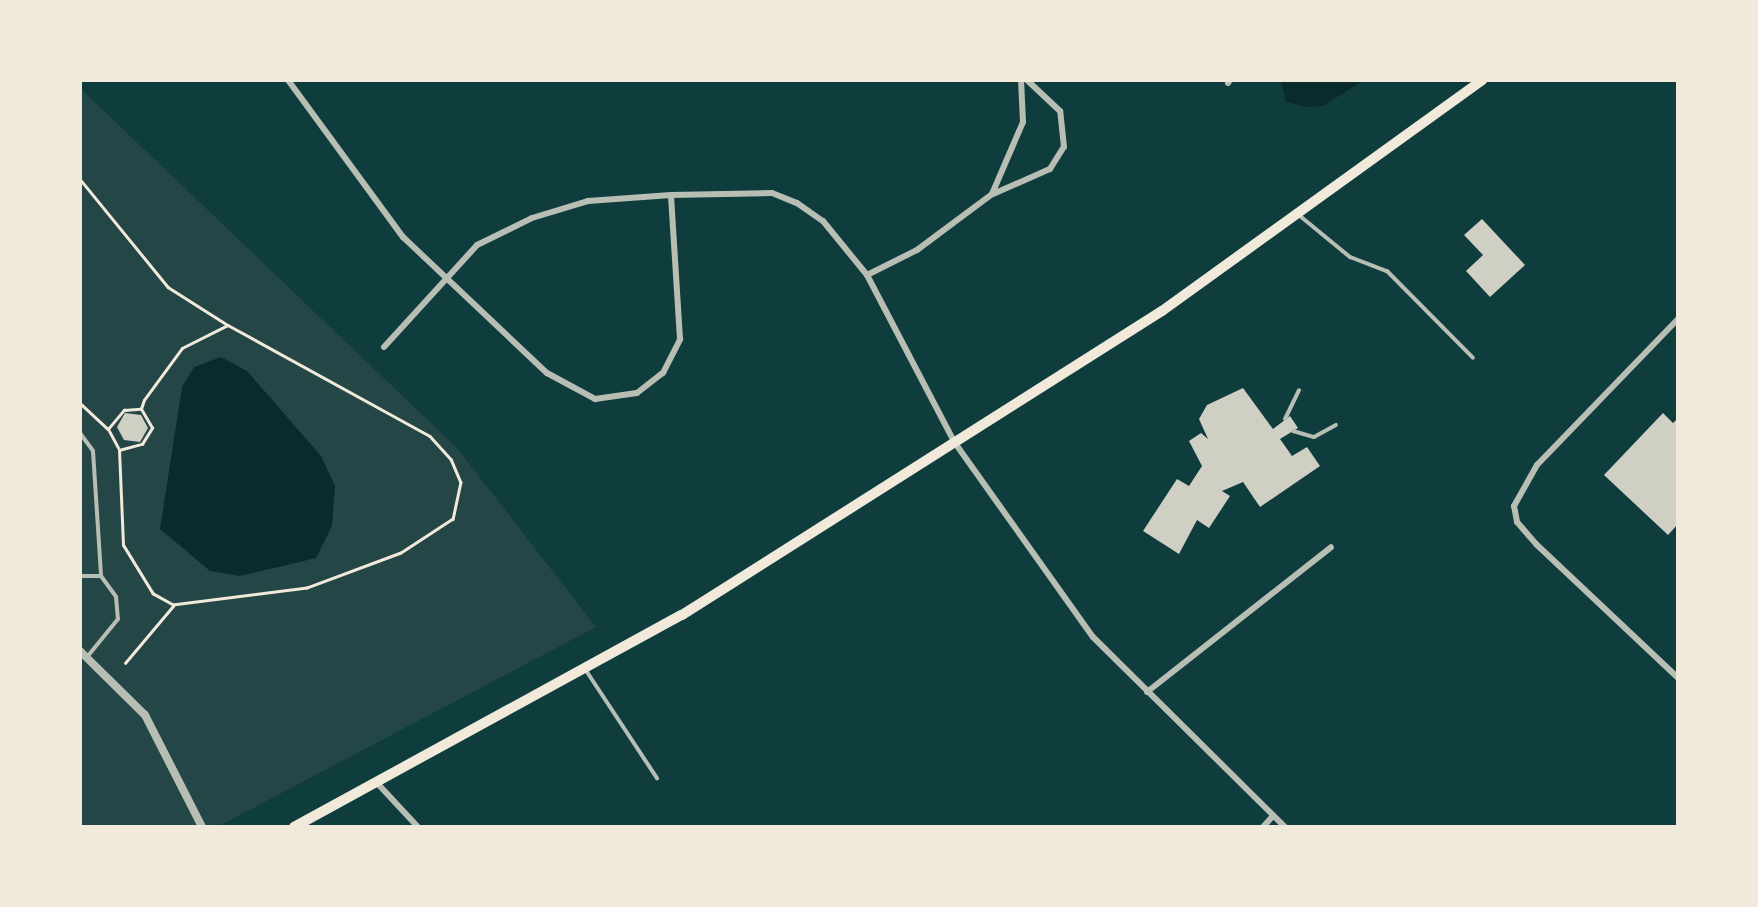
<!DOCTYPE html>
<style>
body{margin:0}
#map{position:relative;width:1758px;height:907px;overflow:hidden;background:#0f3d3e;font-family:Inter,sans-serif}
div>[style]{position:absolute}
.green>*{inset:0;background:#244646}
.water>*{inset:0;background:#0a2a2b}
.building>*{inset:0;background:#cfcfc3}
.path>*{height:2.5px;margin:-1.25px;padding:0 1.25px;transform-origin:1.25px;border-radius:1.25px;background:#f1e9da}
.service>*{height:4px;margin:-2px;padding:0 2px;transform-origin:2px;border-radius:2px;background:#b8beb3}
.minor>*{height:6px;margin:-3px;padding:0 3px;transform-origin:3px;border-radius:3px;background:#b8beb3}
.tertiary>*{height:8px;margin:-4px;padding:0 4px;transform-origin:4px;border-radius:4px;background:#b8beb3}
.primary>*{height:10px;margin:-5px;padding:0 5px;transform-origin:5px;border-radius:5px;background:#f1e9da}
span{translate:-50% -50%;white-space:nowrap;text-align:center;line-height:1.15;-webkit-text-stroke:9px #f1e9da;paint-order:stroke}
.frame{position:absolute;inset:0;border:82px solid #f1e9da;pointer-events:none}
</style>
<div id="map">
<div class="green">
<i style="clip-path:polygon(80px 88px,457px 448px,596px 627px,217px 827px,80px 827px)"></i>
</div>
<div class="water">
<i style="clip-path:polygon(1281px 80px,1364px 80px,1323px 106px,1308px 107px,1286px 102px)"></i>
<i style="clip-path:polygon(221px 357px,247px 371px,321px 456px,335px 486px,332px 526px,316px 558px,240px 576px,210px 571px,160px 529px,182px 387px,194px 367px)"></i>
</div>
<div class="building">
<i style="clip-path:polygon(1482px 219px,1525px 265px,1490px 297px,1466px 271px,1483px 255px,1464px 235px)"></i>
<i style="clip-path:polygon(1243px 388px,1273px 429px,1290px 416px,1298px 428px,1280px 439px,1292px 456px,1307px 447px,1320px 466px,1260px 507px,1243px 482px,1222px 491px,1230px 496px,1209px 528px,1197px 520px,1179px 554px,1143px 531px,1177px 479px,1189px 486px,1202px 466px,1189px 441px,1201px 433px,1208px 439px,1199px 419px,1207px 405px)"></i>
<i style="clip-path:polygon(125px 413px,141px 415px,148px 428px,140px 442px,124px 440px,117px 427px)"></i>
<i style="clip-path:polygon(1663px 413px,1673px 423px,1678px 418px,1678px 524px,1668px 535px,1604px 475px)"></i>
</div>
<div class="path">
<i style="left:80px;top:179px;width:139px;rotate:50.8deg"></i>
<i style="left:168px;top:287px;width:69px;rotate:32.5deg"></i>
<i style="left:228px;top:325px;width:230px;rotate:28.8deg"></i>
<i style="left:430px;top:436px;width:31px;rotate:48deg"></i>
<i style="left:451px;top:459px;width:25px;rotate:67deg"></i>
<i style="left:461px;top:482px;width:38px;rotate:102deg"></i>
<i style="left:453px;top:519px;width:62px;rotate:146.8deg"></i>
<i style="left:401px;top:553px;width:100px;rotate:159.6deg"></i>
<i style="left:307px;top:588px;width:135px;rotate:172.8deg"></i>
<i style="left:173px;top:605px;width:23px;rotate:-151deg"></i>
<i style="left:153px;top:594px;width:57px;rotate:-121.5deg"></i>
<i style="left:123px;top:545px;width:95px;rotate:-92.4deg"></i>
<i style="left:119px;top:450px;width:24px;rotate:-15deg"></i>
<i style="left:142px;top:444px;width:19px;rotate:-58deg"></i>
<i style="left:152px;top:428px;width:22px;rotate:-120deg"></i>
<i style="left:141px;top:409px;width:9px;rotate:-72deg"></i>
<i style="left:144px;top:400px;width:64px;rotate:-53.8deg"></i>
<i style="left:182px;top:348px;width:51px;rotate:-26.6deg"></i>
<i style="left:80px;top:403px;width:38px;rotate:43deg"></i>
<i style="left:118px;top:448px;width:21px;rotate:-118deg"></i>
<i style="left:108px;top:429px;width:25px;rotate:-50deg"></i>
<i style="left:124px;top:410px;width:16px;rotate:-4deg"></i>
<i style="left:125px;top:663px;width:75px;rotate:-49.9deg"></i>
</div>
<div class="service">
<i style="left:1300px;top:216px;width:65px;rotate:39.4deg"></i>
<i style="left:1350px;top:257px;width:40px;rotate:21deg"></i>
<i style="left:1387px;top:271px;width:122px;rotate:45.3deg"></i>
<i style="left:1285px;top:419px;width:32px;rotate:-64deg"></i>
<i style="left:1293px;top:431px;width:22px;rotate:16deg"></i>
<i style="left:1314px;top:437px;width:25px;rotate:-29deg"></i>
<i style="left:80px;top:433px;width:22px;rotate:54deg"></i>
<i style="left:93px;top:451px;width:125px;rotate:86.3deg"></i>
<i style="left:101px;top:576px;width:26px;rotate:54deg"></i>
<i style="left:116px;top:597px;width:22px;rotate:85deg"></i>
<i style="left:118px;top:619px;width:49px;rotate:129.2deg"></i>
<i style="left:80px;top:576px;width:21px"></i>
<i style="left:585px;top:669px;width:131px;rotate:56.6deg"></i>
</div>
<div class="minor">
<i style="left:288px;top:80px;width:195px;rotate:53.8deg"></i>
<i style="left:403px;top:237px;width:198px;rotate:43.4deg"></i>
<i style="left:547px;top:373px;width:55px;rotate:28.4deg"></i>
<i style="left:595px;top:399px;width:42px;rotate:-8.1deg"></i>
<i style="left:637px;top:393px;width:33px;rotate:-38deg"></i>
<i style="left:663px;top:373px;width:38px;rotate:-63deg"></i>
<i style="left:680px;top:339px;width:144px;rotate:-93.6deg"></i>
<i style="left:1228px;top:83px;width:4px;rotate:-56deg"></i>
<i style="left:993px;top:194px;width:62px;rotate:-23.7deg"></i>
<i style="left:1050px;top:169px;width:26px;rotate:-58deg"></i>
<i style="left:1064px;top:147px;width:36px;rotate:-96deg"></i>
<i style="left:1060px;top:111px;width:45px;rotate:-136.8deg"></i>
<i style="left:867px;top:275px;width:56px;rotate:-26.6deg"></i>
<i style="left:917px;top:250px;width:94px;rotate:-36.7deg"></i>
<i style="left:992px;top:194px;width:78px;rotate:-66.7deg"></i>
<i style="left:1023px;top:122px;width:42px;rotate:-92.7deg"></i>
<i style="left:1678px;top:319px;width:203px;rotate:134deg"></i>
<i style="left:1537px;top:465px;width:47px;rotate:119.3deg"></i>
<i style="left:1514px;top:506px;width:16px;rotate:79deg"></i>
<i style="left:1517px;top:522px;width:29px;rotate:49deg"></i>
<i style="left:1536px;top:544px;width:195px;rotate:43.3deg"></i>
<i style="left:384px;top:347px;width:138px;rotate:-47.6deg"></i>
<i style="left:477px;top:245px;width:61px;rotate:-26.1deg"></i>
<i style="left:532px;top:218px;width:59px;rotate:-16.9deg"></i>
<i style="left:588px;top:201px;width:83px;rotate:-4.1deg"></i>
<i style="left:671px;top:195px;width:101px;rotate:-1.1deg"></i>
<i style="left:772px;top:193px;width:27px;rotate:22deg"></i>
<i style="left:797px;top:203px;width:32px;rotate:35deg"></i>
<i style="left:823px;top:221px;width:70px;rotate:50.8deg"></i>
<i style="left:867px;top:275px;width:190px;rotate:62.4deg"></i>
<i style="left:955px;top:443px;width:238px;rotate:54.6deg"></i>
<i style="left:1093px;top:637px;width:270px;rotate:44.7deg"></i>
<i style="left:1147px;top:692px;width:234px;rotate:-38.2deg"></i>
<i style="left:378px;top:784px;width:59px;rotate:47.1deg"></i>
<i style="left:1263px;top:827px;width:15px;rotate:-48deg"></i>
</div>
<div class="tertiary">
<i style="left:80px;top:651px;width:91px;rotate:44.6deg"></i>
<i style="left:145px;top:715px;width:126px;rotate:63deg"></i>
</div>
<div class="primary">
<i style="left:294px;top:827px;width:442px;rotate:-28.7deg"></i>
<i style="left:682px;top:615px;width:568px;rotate:-32.35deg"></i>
<i style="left:1162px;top:311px;width:395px;rotate:-35.8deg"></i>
</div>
<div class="frame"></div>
</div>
